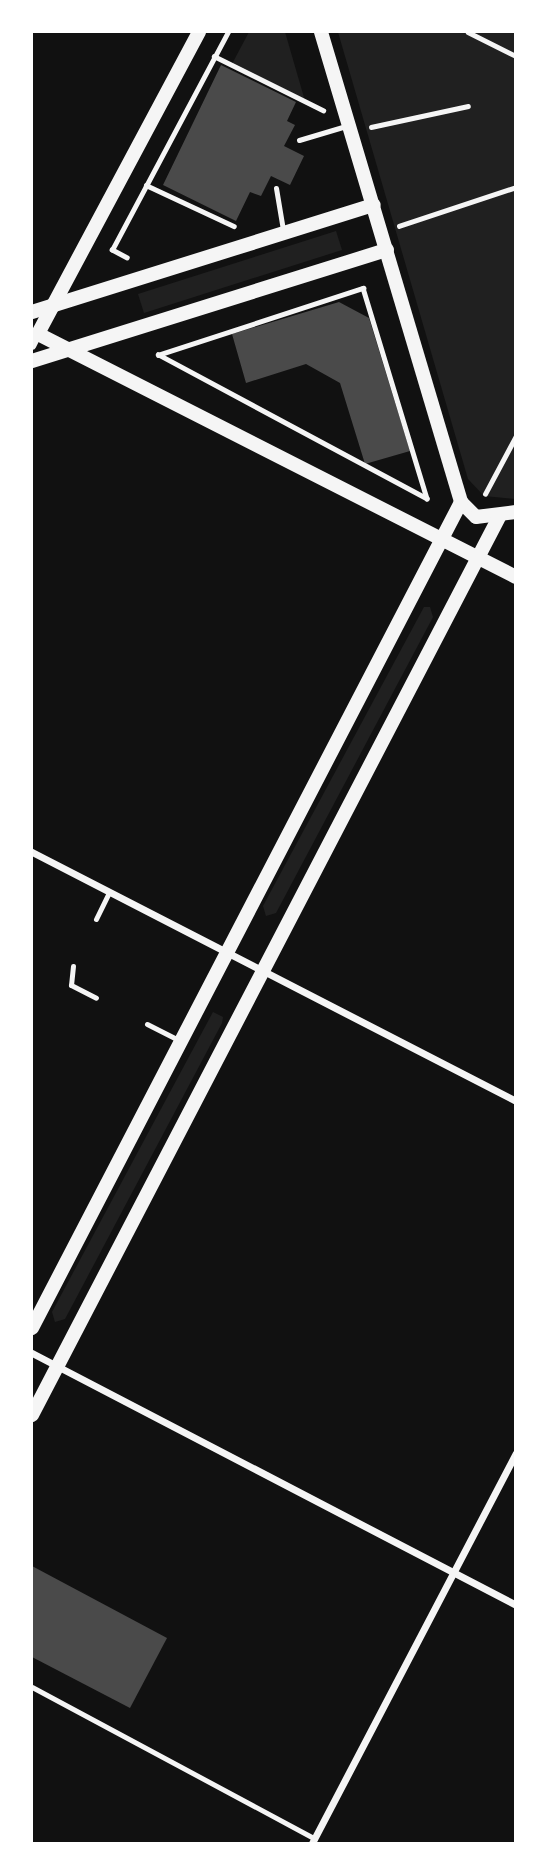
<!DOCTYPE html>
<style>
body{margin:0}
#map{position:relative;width:547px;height:1875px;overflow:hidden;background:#111;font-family:Barlow,sans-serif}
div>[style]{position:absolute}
.green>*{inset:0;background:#202020}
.building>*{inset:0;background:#4a4a4a}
.path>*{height:4.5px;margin:-2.25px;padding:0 2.25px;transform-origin:2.25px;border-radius:2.25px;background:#f5f5f5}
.service>*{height:5px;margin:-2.5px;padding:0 2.5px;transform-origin:2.5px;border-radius:2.5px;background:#f5f5f5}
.minor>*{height:7px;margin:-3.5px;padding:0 3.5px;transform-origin:3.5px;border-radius:3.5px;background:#f5f5f5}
.secondary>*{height:14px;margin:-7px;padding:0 7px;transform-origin:7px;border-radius:7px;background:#f5f5f5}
span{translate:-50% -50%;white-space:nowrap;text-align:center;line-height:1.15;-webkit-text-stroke:7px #fff;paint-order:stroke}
.frame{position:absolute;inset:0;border:33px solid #fff;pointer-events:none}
</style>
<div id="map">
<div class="green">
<i style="clip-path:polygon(249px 32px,285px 32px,305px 101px,232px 64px)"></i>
<i style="clip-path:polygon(338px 32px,515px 32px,515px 499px,484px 496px,468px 479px)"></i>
<i style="clip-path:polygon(336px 231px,342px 250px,144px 313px,138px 294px)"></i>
<i style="clip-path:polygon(424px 607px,430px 607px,433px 617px,276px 913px,266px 916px,263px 906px)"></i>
<i style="clip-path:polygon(213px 1012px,223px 1017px,222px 1023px,65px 1319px,55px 1322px,52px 1312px)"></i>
</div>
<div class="building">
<i style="clip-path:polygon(221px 65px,296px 102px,287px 121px,295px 125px,284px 146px,304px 156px,290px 185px,271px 176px,261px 196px,250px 192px,236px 221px,163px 185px)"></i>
<i style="clip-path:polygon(339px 302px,369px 318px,410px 451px,365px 464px,340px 383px,306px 364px,246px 383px,232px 334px)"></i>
<i style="clip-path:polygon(32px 1566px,167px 1638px,130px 1708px,32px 1657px)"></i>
</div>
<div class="path">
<i style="left:468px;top:32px;width:54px;rotate:26.6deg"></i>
<i style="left:214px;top:56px;width:122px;rotate:26.4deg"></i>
<i style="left:371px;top:127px;width:99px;rotate:-12.2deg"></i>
<i style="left:146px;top:185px;width:97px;rotate:25deg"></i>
<i style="left:399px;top:226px;width:123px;rotate:-18.4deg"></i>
<i style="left:127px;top:258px;width:17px;rotate:-152deg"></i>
<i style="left:112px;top:250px;width:247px;rotate:-62deg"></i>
<i style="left:363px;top:288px;width:220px;rotate:73.1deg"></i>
<i style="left:427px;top:499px;width:305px;rotate:-151.8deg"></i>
<i style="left:158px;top:355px;width:216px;rotate:-18.1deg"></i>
<i style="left:485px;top:494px;width:66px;rotate:-61.9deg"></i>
</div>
<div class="service">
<i style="left:299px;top:140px;width:49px;rotate:-16.6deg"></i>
<i style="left:276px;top:188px;width:43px;rotate:80.5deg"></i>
<i style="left:96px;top:919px;width:30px;rotate:-64deg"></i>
<i style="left:73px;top:966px;width:19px;rotate:96deg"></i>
<i style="left:71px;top:985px;width:28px;rotate:27deg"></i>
<i style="left:147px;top:1024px;width:36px;rotate:27deg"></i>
<i style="left:32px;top:1687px;width:321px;rotate:28.2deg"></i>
</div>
<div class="minor">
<i style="left:32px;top:332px;width:6px;rotate:18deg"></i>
<i style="left:38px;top:334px;width:13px;rotate:117deg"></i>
<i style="left:32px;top:852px;width:544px;rotate:27.22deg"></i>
<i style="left:32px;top:1353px;width:546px;rotate:27.5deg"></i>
<i style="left:312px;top:1843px;width:440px;rotate:-62.4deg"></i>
</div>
<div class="secondary">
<i style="left:199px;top:32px;width:342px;rotate:118.1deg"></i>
<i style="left:38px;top:334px;width:536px;rotate:26.95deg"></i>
<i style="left:321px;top:32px;width:490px;rotate:73.4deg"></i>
<i style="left:461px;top:502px;width:21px;rotate:45deg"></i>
<i style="left:476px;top:517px;width:40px;rotate:-7.1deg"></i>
<i style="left:32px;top:312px;width:358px;rotate:-17.4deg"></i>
<i style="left:32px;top:361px;width:372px;rotate:-17.4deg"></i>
<i style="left:32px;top:1328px;width:931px;rotate:-62.55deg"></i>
<i style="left:32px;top:1415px;width:1012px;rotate:-62.52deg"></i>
</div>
<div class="frame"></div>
</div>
